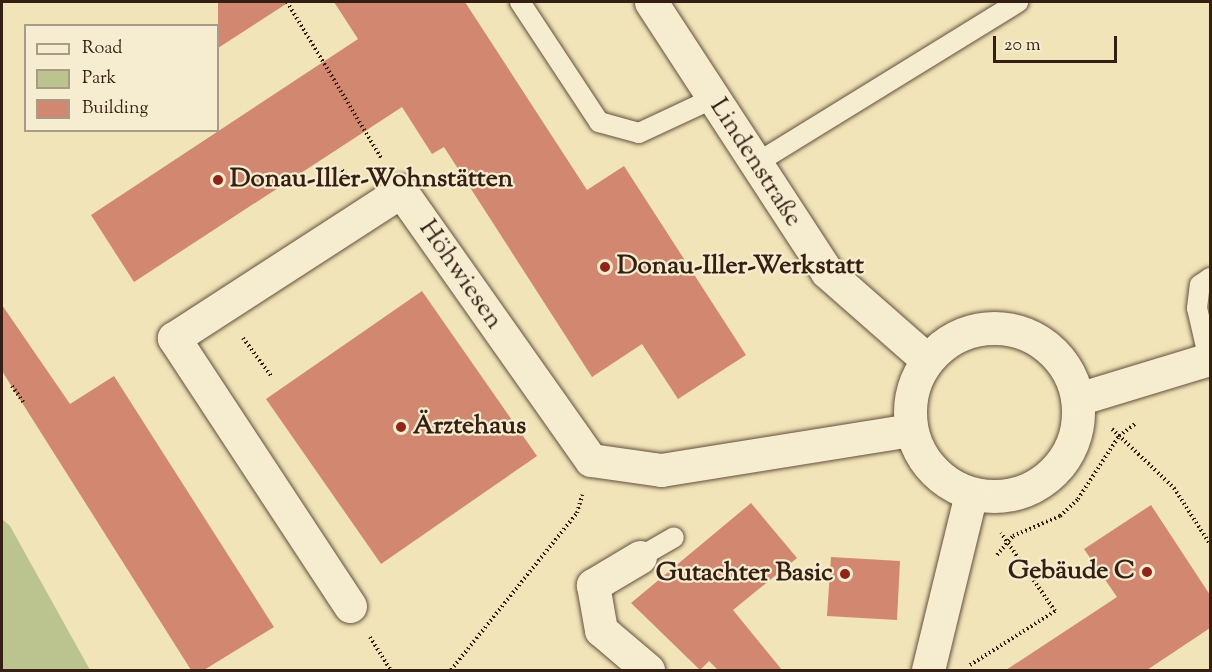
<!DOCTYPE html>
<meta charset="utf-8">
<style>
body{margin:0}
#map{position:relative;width:1212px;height:672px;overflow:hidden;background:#f1e4b8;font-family:"Sorts Mill Goudy",serif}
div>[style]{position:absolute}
.green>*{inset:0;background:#bbc48e}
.building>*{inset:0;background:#d28870}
.path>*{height:4px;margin-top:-2px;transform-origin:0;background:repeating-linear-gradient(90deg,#351f13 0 1.5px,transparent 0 4.5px)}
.roads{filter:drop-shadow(0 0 2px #64503c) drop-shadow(0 0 2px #64503c)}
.service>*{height:20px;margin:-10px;padding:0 10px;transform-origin:10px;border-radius:10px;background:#f6edd1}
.minor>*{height:33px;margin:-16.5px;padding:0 16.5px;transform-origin:16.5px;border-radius:16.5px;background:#f6edd1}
.tertiary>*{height:33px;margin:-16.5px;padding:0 16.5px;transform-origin:16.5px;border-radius:16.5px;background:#f6edd1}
.tertiary>.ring{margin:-16.5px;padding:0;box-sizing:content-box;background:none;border:33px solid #f6edd1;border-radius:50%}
.dots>*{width:16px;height:16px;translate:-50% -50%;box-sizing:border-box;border:3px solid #f6edd1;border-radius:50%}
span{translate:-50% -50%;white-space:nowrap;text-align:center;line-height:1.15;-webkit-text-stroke:4.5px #f6edd1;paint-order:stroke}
.street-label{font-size:26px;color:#351f13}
.poi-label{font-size:26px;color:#351f13;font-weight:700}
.left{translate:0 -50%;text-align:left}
.right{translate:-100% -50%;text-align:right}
.frame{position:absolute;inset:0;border:3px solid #351f13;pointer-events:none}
.legend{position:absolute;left:24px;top:24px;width:195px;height:108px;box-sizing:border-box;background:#f6edd1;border:2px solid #a99b85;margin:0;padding:8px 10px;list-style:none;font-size:18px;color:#351f13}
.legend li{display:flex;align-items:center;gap:12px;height:30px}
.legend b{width:30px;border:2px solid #a99b85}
.scale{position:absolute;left:993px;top:36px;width:124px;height:27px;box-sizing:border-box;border:3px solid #351f13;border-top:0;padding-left:8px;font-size:18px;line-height:21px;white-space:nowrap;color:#351f13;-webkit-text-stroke:4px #f6edd1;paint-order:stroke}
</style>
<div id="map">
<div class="green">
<i style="clip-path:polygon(2px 519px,10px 526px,90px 670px,2px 670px)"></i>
</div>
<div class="building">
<i style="clip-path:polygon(218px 2px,289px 2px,218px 48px)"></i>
<i style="clip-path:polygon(334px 2px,465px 2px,587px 190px,624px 166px,746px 355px,678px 399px,642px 344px,592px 377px,444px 147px,432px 154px,402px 107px,134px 282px,91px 215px,358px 39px)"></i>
<i style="clip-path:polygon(422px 291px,537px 456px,381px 564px,266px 399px)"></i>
<i style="clip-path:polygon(2px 305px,70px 404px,114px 376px,274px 627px,204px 670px,191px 670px,2px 371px)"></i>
<i style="clip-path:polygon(751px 503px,797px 558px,733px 610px,782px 670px,718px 670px,709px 661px,700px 670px,631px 603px)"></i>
<i style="clip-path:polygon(1151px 505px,1210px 595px,1210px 628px,1147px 670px,1006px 670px,1117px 597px,1084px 549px)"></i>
<i style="clip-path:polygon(831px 557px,900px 561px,897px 620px,827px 616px)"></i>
</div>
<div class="path">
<i style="left:287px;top:2px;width:182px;rotate:58.9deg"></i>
<i style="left:342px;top:170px;width:11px;rotate:52deg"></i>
<i style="left:243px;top:338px;width:49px;rotate:53.4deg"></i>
<i style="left:12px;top:386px;width:21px;rotate:55deg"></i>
<i style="left:1112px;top:429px;width:86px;rotate:43.6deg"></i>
<i style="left:1174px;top:488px;width:67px;rotate:57.3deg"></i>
<i style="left:997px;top:555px;width:25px;rotate:-50deg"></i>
<i style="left:1013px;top:536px;width:51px;rotate:-23.1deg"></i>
<i style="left:1060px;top:516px;width:25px;rotate:-43deg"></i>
<i style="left:1078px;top:499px;width:75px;rotate:-56.9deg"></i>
<i style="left:1119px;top:436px;width:20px;rotate:-37deg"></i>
<i style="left:370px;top:637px;width:39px;rotate:58deg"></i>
<i style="left:970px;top:665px;width:101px;rotate:-32.4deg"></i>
<i style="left:1055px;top:611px;width:95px;rotate:-124.7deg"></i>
<i style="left:451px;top:670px;width:201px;rotate:-51.3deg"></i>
<i style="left:577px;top:513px;width:19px;rotate:-74deg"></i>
</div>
<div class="roads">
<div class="service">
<i style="left:520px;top:2px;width:144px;rotate:56.6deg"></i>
<i style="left:599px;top:122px;width:41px;rotate:15.4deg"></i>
<i style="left:639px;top:133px;width:83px;rotate:-25deg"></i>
<i style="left:755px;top:164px;width:309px;rotate:-31.6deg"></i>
<i style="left:1209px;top:360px;width:53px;rotate:-103deg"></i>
<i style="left:1197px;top:308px;width:23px;rotate:-83deg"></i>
<i style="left:1200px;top:285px;width:12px;rotate:-35deg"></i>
<i style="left:640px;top:557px;width:39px;rotate:-30deg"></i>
</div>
<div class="minor">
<i style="left:640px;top:557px;width:55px;rotate:149.2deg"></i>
<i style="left:593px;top:585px;width:46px;rotate:79.9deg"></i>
<i style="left:601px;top:630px;width:62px;rotate:40.4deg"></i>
<i style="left:350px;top:606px;width:321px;rotate:-123.3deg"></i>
<i style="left:174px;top:338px;width:270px;rotate:-32.9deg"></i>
<i style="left:401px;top:191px;width:329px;rotate:54.8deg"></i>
<i style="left:591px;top:460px;width:71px;rotate:8.1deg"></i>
<i style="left:661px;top:470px;width:253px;rotate:-9.1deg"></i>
</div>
<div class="tertiary">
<i style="left:651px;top:2px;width:322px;rotate:56.9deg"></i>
<i style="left:827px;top:272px;width:133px;rotate:41.3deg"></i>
<i class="ring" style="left:910px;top:328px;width:135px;height:135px"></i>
<i style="left:1078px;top:399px;width:138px;rotate:-16.9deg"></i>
<i style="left:928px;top:670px;width:181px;rotate:-76.3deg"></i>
</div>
</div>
<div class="dots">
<i style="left:218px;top:180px;background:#8f2418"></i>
<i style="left:605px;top:267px;background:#8f2418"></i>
<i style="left:401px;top:427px;background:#8f2418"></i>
<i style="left:1147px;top:572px;background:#8f2418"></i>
<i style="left:845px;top:574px;background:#8f2418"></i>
</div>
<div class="street-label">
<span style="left:755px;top:163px;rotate:57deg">Lindenstraße</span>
<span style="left:460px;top:275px;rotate:55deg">Höhwiesen</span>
</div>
<div class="poi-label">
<span class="left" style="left:230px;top:180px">Donau-Iller-Wohnstätten</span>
<span class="left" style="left:617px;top:267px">Donau-Iller-Werkstatt</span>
<span class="left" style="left:413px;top:427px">Ärztehaus</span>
<span class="right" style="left:1135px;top:572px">Gebäude C</span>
<span class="right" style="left:833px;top:574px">Gutachter Basic</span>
</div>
<div class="frame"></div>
<ul class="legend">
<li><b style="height:8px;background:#f6edd1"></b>Road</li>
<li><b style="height:16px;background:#bbc48e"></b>Park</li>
<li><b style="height:16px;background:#d28870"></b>Building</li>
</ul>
<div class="scale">20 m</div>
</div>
